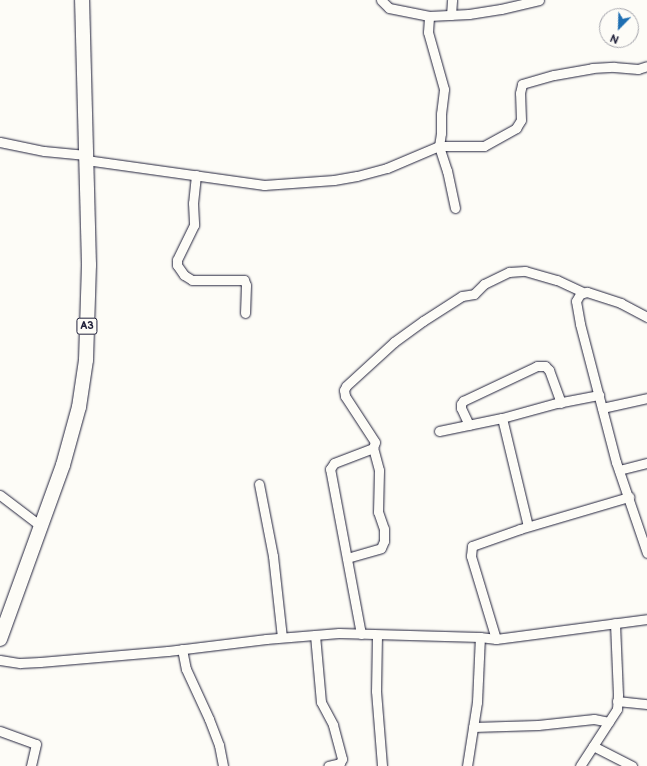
<!DOCTYPE html>
<style>
body{margin:0}
#map{position:relative;width:647px;height:766px;overflow:hidden;background:#fdfcf7;font-family:"Balsamiq Sans",sans-serif}
div>[style]{position:absolute}
.roads{filter:drop-shadow(0 0 1px #22223b) drop-shadow(0 0 1px #22223b)}
.minor>*{height:9px;margin:-4.5px;padding:0 4.5px;transform-origin:4.5px;border-radius:4.5px;background:#fdfcf7}
.highway>*{height:14px;margin:-7px;padding:0 7px;transform-origin:7px;border-radius:7px;background:#fdfcf7}
span{translate:-50% -50%;white-space:nowrap;text-align:center;line-height:1.15;-webkit-text-stroke:3px #fdfcf7;paint-order:stroke}
.shield-label span{padding:1px 3px;background:#fdfcf7;border:1px solid;border-radius:3px;-webkit-text-stroke-width:0}
.shield-label{font-size:11px;color:#22223b;font-weight:700}
.north{position:absolute;left:599px;top:8px;width:40px;height:40px;box-sizing:border-box;background:#fdfcf7;border:1px solid #a5a5ac;border-radius:50%;rotate:203deg;font-size:11px;font-weight:700;line-height:16px;text-align:center;color:#22223b}
.north::after{content:'';display:block;margin:auto;width:14px;height:18px;background:#1f6fb2;clip-path:polygon(50% 0,100% 100%,50% 72%,0 100%)}
</style>
<div id="map">
<div class="roads">
<div class="minor">
<i style="left:381px;top:0;width:11px;rotate:45deg"></i>
<i style="left:389px;top:8px;width:41px;rotate:11.3deg"></i>
<i style="left:429px;top:16px;width:40px;rotate:-2.9deg"></i>
<i style="left:469px;top:14px;width:32px;rotate:-9deg"></i>
<i style="left:501px;top:9px;width:39px;rotate:-13deg"></i>
<i style="left:451px;top:15px;width:15px;rotate:-86deg"></i>
<i style="left:0;top:142px;width:45px;rotate:11.6deg"></i>
<i style="left:44px;top:151px;width:42px;rotate:5.4deg"></i>
<i style="left:86px;top:160px;width:180px;rotate:8deg"></i>
<i style="left:264px;top:185px;width:70px;rotate:-4.1deg"></i>
<i style="left:334px;top:180px;width:23px;rotate:-10deg"></i>
<i style="left:357px;top:176px;width:31px;rotate:-15deg"></i>
<i style="left:387px;top:168px;width:56px;rotate:-22.9deg"></i>
<i style="left:439px;top:146px;width:13px;rotate:-81deg"></i>
<i style="left:441px;top:133px;width:19px;rotate:-90deg"></i>
<i style="left:441px;top:114px;width:25px;rotate:-83deg"></i>
<i style="left:444px;top:89px;width:59px;rotate:-105.7deg"></i>
<i style="left:428px;top:32px;width:16px;rotate:-86deg"></i>
<i style="left:196px;top:175px;width:28px;rotate:96deg"></i>
<i style="left:193px;top:203px;width:22px;rotate:87deg"></i>
<i style="left:194px;top:225px;width:39px;rotate:116deg"></i>
<i style="left:177px;top:260px;width:5px;rotate:90deg"></i>
<i style="left:177px;top:265px;width:12px;rotate:55deg"></i>
<i style="left:184px;top:275px;width:9px;rotate:32deg"></i>
<i style="left:192px;top:280px;width:52px"></i>
<i style="left:244px;top:280px;width:5px;rotate:68deg"></i>
<i style="left:246px;top:285px;width:28px;rotate:92deg"></i>
<i style="left:455px;top:208px;width:38px;rotate:-102deg"></i>
<i style="left:447px;top:171px;width:26px;rotate:-108deg"></i>
<i style="left:439px;top:146px;width:45px"></i>
<i style="left:484px;top:146px;width:37px;rotate:-29deg"></i>
<i style="left:516px;top:128px;width:9px;rotate:-58deg"></i>
<i style="left:521px;top:120px;width:27px;rotate:-92deg"></i>
<i style="left:520px;top:93px;width:9px;rotate:-77deg"></i>
<i style="left:522px;top:84px;width:33px;rotate:-16deg"></i>
<i style="left:554px;top:75px;width:39px;rotate:-10deg"></i>
<i style="left:592px;top:68px;width:22px;rotate:-3deg"></i>
<i style="left:614px;top:67px;width:24px;rotate:5deg"></i>
<i style="left:638px;top:69px;width:9px;rotate:-18deg"></i>
<i style="left:647px;top:317px;width:30px;rotate:-152deg"></i>
<i style="left:621px;top:303px;width:36px;rotate:-162deg"></i>
<i style="left:587px;top:292px;width:7px;rotate:164deg"></i>
<i style="left:580px;top:294px;width:8px;rotate:120deg"></i>
<i style="left:576px;top:301px;width:23px;rotate:80deg"></i>
<i style="left:580px;top:324px;width:143px;rotate:75.4deg"></i>
<i style="left:616px;top:462px;width:96px;rotate:71.2deg"></i>
<i style="left:602px;top:408px;width:46px;rotate:-12.5deg"></i>
<i style="left:502px;top:418px;width:111px;rotate:76.5deg"></i>
<i style="left:469px;top:425px;width:19px;rotate:-115deg"></i>
<i style="left:461px;top:408px;width:4px;rotate:-90deg"></i>
<i style="left:461px;top:404px;width:4px;rotate:-56deg"></i>
<i style="left:463px;top:401px;width:82px;rotate:-25.3deg"></i>
<i style="left:537px;top:366px;width:8px"></i>
<i style="left:545px;top:366px;width:6px;rotate:45deg"></i>
<i style="left:549px;top:370px;width:35px;rotate:70deg"></i>
<i style="left:439px;top:431px;width:64px;rotate:-11.7deg"></i>
<i style="left:502px;top:418px;width:57px;rotate:-15.3deg"></i>
<i style="left:557px;top:403px;width:43px;rotate:-10.8deg"></i>
<i style="left:619px;top:470px;width:29px;rotate:-14deg"></i>
<i style="left:259px;top:484px;width:73px;rotate:79deg"></i>
<i style="left:273px;top:556px;width:81px;rotate:83.7deg"></i>
<i style="left:0;top:495px;width:53px;rotate:37.3deg"></i>
<i style="left:347px;top:558px;width:35px;rotate:-16deg"></i>
<i style="left:381px;top:548px;width:8px;rotate:-67deg"></i>
<i style="left:384px;top:541px;width:12px;rotate:-90deg"></i>
<i style="left:384px;top:529px;width:18px;rotate:-109deg"></i>
<i style="left:378px;top:512px;width:42px;rotate:-88.6deg"></i>
<i style="left:379px;top:470px;width:23px;rotate:-105deg"></i>
<i style="left:373px;top:448px;width:6px;rotate:-72deg"></i>
<i style="left:375px;top:442px;width:55px;rotate:-123.1deg"></i>
<i style="left:345px;top:396px;width:6px;rotate:-99deg"></i>
<i style="left:344px;top:390px;width:4px;rotate:-63deg"></i>
<i style="left:346px;top:386px;width:65px;rotate:-42.5deg"></i>
<i style="left:394px;top:342px;width:36px;rotate:-36deg"></i>
<i style="left:423px;top:321px;width:46px;rotate:-32.7deg"></i>
<i style="left:462px;top:296px;width:12px;rotate:-9deg"></i>
<i style="left:474px;top:294px;width:14px;rotate:-45deg"></i>
<i style="left:484px;top:284px;width:28px;rotate:-26deg"></i>
<i style="left:509px;top:272px;width:16px;rotate:-4deg"></i>
<i style="left:525px;top:271px;width:33px;rotate:16deg"></i>
<i style="left:557px;top:280px;width:29px;rotate:25deg"></i>
<i style="left:361px;top:634px;width:168px;rotate:-100.6deg"></i>
<i style="left:330px;top:469px;width:7px;rotate:-56deg"></i>
<i style="left:334px;top:463px;width:42px;rotate:-21deg"></i>
<i style="left:315px;top:635px;width:67px;rotate:84.9deg"></i>
<i style="left:321px;top:702px;width:26px;rotate:62deg"></i>
<i style="left:333px;top:725px;width:35px;rotate:75deg"></i>
<i style="left:342px;top:759px;width:4px;rotate:117deg"></i>
<i style="left:340px;top:763px;width:12px;rotate:166deg"></i>
<i style="left:377px;top:635px;width:56px;rotate:91deg"></i>
<i style="left:376px;top:691px;width:75px;rotate:85.4deg"></i>
<i style="left:496px;top:639px;width:87px;rotate:-106.8deg"></i>
<i style="left:471px;top:556px;width:10px;rotate:-84deg"></i>
<i style="left:472px;top:546px;width:51px;rotate:-19.5deg"></i>
<i style="left:520px;top:529px;width:114px;rotate:-16.4deg"></i>
<i style="left:182px;top:649px;width:20px;rotate:79deg"></i>
<i style="left:186px;top:669px;width:55px;rotate:65.3deg"></i>
<i style="left:209px;top:719px;width:28px;rotate:69deg"></i>
<i style="left:219px;top:745px;width:21px;rotate:79deg"></i>
<i style="left:0;top:660px;width:20px;rotate:9deg"></i>
<i style="left:20px;top:663px;width:20px;rotate:-3deg"></i>
<i style="left:40px;top:662px;width:128px;rotate:-4.9deg"></i>
<i style="left:168px;top:651px;width:99px;rotate:-7deg"></i>
<i style="left:266px;top:639px;width:73px;rotate:-4.7deg"></i>
<i style="left:339px;top:633px;width:141px;rotate:1.6deg"></i>
<i style="left:480px;top:637px;width:16px;rotate:7deg"></i>
<i style="left:496px;top:639px;width:152px;rotate:-7.5deg"></i>
<i style="left:617px;top:701px;width:30px;rotate:6deg"></i>
<i style="left:473px;top:727px;width:65px;rotate:-1.8deg"></i>
<i style="left:538px;top:725px;width:56px;rotate:-6.1deg"></i>
<i style="left:594px;top:719px;width:15px;rotate:11deg"></i>
<i style="left:0;top:731px;width:38px;rotate:20deg"></i>
<i style="left:36px;top:744px;width:23px;rotate:103deg"></i>
<i style="left:593px;top:746px;width:44px;rotate:27.1deg"></i>
<i style="left:467px;top:766px;width:65px;rotate:-81.1deg"></i>
<i style="left:477px;top:702px;width:65px;rotate:-87.4deg"></i>
<i style="left:580px;top:766px;width:68px;rotate:-57deg"></i>
<i style="left:617px;top:709px;width:14px;rotate:-86deg"></i>
<i style="left:618px;top:695px;width:72px;rotate:-92.4deg"></i>
</div>
<div class="highway">
<i style="left:0;top:639px;width:185px;rotate:-70.1deg"></i>
<i style="left:63px;top:465px;width:60px;rotate:-74.6deg"></i>
<i style="left:79px;top:407px;width:48px;rotate:-81.5deg"></i>
<i style="left:86px;top:360px;width:95px;rotate:-88.2deg"></i>
<i style="left:89px;top:265px;width:265px;rotate:-91.5deg"></i>
</div>
</div>
<div class="shield-label">
<span style="left:87px;top:326px">A3</span>
</div>
<div class="north">N</div>
</div>
